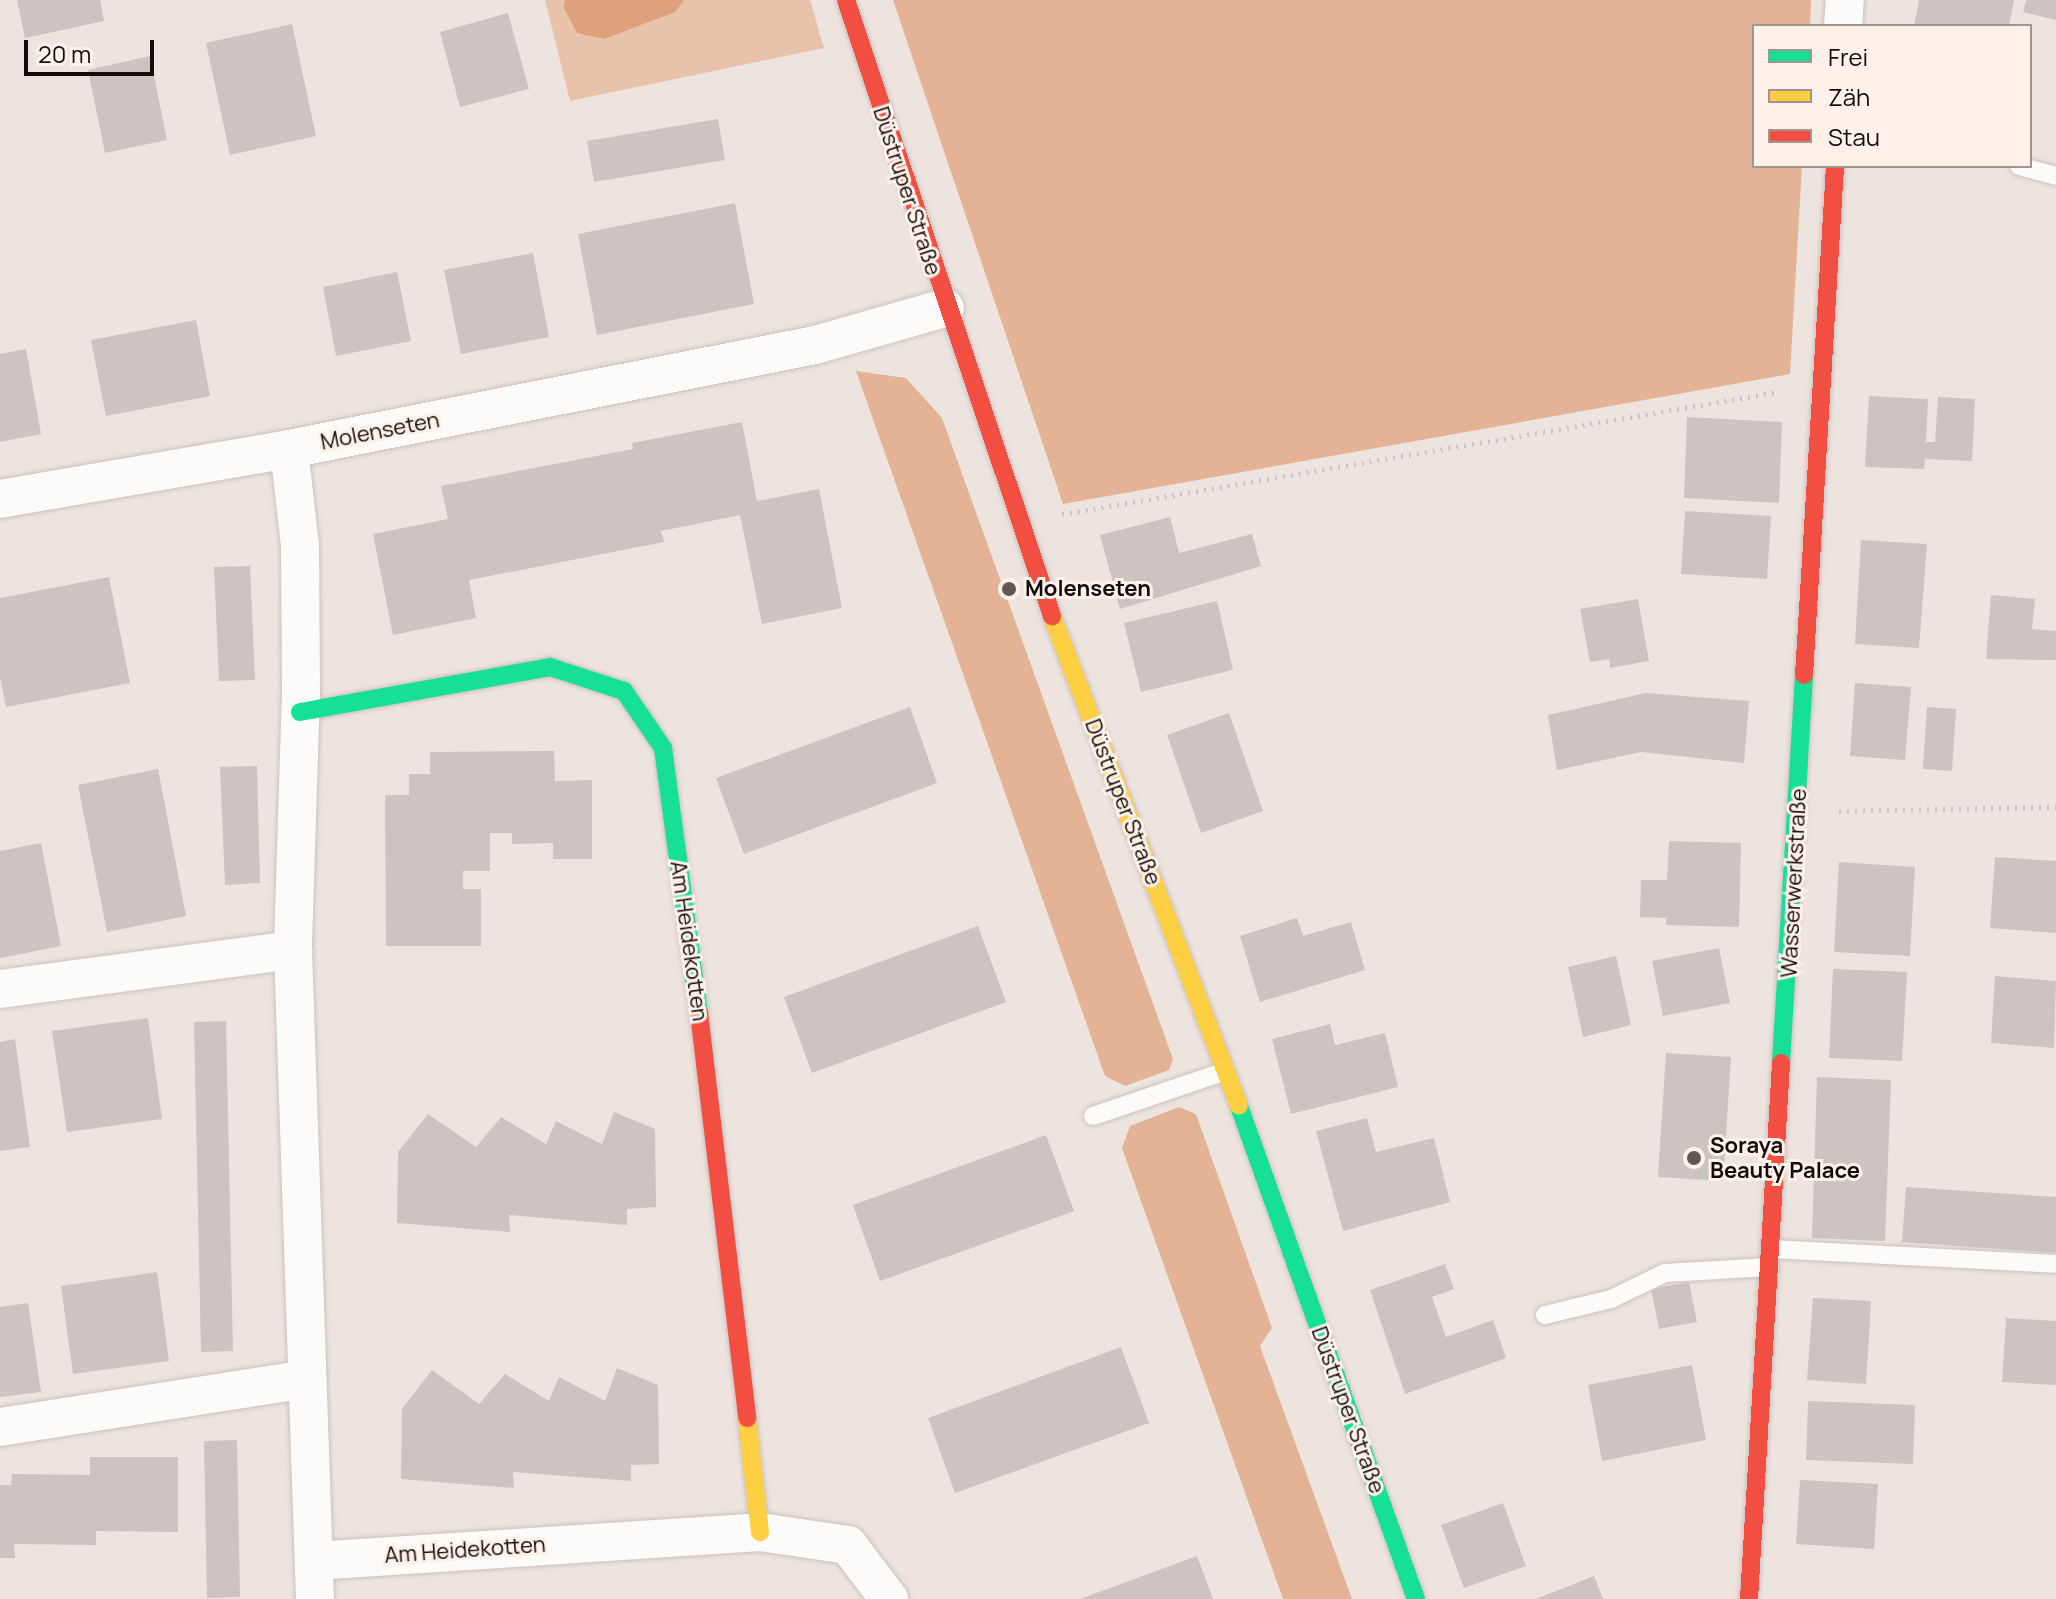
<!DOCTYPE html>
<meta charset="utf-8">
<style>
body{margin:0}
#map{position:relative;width:2056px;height:1599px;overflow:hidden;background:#eee4df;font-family:Manrope,sans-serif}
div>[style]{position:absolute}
.green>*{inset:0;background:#e9c2ab}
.forest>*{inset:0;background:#e4b294}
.water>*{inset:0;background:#dda17b}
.building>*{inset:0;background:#cbc4c0}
.path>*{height:5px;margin-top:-2.5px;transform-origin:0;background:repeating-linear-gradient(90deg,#cac7c5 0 2px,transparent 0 8px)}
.roads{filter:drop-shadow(0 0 2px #cac2be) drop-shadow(0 0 2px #cac2be)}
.lane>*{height:18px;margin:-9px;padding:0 9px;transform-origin:9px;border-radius:9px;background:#fcfbfa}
.street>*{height:38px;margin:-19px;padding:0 19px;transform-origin:19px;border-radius:19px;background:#fcfbfa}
.fast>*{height:18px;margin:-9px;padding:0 9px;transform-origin:9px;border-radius:9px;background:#16e098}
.slow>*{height:18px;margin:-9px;padding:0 9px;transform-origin:9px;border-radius:9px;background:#ffcf43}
.jam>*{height:18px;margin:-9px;padding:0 9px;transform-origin:9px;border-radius:9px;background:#f24e42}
.dots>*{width:22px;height:22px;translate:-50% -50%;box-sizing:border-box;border:4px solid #fff1e9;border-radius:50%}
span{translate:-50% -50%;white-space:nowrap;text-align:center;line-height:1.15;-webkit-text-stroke:6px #fff1e9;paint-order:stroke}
.street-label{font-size:22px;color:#120d0a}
.poi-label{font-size:22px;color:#120d0a;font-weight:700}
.left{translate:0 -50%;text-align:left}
.legend{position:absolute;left:1752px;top:24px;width:280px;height:144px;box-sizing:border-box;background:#fff1e9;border:2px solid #a09690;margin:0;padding:10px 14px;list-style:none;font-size:24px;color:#120d0a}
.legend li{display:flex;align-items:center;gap:16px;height:40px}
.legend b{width:40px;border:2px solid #a09690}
.scale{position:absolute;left:24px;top:40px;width:130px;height:36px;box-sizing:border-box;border:4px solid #120d0a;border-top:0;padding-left:10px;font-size:24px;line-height:28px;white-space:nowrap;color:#120d0a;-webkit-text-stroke:6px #fff1e9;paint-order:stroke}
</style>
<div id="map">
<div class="green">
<i style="clip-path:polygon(545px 0,810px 0,824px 48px,570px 101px)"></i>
</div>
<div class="forest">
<i style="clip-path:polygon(893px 0,1811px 0,1810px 26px,1754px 26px,1754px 166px,1802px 166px,1790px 374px,1063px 504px)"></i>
<i style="clip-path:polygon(856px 371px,906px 378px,942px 418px,1173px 1059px,1169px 1070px,1125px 1086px,1105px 1076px)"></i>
<i style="clip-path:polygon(1179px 1107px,1196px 1114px,1272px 1328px,1260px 1346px,1352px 1599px,1283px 1599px,1122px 1148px,1130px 1126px)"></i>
</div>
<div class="water">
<i style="clip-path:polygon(565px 0,684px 0,675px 12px,604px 39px,577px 33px,564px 8px)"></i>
</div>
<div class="building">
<i style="clip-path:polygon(17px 0,100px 0,104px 21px,25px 38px)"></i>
<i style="clip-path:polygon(1919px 0,2014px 0,2009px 26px,1914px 26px)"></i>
<i style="clip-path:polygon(2026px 0,2056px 0,2056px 20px,2023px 12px)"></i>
<i style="clip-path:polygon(508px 13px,529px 89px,460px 107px,440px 32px)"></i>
<i style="clip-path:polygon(292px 24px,316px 136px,230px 155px,206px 43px)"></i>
<i style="clip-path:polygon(150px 56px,167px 140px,105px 153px,88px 70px)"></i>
<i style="clip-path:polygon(718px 119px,725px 160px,594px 182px,587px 141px)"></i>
<i style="clip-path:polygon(735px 203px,754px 304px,597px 335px,578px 234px)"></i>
<i style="clip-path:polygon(533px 253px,549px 337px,461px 354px,444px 270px)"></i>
<i style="clip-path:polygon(397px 272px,411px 341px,336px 356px,323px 287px)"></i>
<i style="clip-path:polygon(196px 320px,210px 396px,106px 416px,91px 340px)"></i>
<i style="clip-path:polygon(26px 349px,41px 434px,0 442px,0 354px)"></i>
<i style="clip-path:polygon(1869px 396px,1928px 399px,1926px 442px,1935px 442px,1938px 397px,1975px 399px,1972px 461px,1925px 459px,1924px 469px,1865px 467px)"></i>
<i style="clip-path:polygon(1687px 417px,1782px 422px,1779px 503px,1684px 498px)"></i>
<i style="clip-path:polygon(742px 422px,757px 501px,819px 489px,842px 608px,762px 624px,740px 515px,661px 531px,664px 542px,469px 580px,476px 618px,393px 635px,373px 534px,448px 519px,441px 486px,633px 449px,632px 443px)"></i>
<i style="clip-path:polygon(1685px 511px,1771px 516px,1767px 579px,1681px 574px)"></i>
<i style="clip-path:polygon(1170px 517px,1179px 553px,1252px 534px,1261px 566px,1120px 609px,1100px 535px)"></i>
<i style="clip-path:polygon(1861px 540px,1927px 544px,1919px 648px,1855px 644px)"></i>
<i style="clip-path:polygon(250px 566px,255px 680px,219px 681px,214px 567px)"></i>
<i style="clip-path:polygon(109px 577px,130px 683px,6px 707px,0 677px,0 598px)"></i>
<i style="clip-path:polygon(1991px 595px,2035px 599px,2032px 629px,2056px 631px,2056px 660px,1986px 659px)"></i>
<i style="clip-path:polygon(1638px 599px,1649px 661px,1610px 668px,1609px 659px,1590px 662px,1580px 609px)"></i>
<i style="clip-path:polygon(1217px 601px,1233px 670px,1141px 692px,1124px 623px)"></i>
<i style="clip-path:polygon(1855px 683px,1911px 687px,1905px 760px,1850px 756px)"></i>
<i style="clip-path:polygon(1646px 693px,1749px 701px,1744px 763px,1641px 752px,1557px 770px,1548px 715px)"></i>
<i style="clip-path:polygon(910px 707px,937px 783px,744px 854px,716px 778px)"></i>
<i style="clip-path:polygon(1927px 707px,1956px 709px,1952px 771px,1923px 769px)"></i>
<i style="clip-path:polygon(1229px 713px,1263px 811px,1201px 833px,1167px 735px)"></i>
<i style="clip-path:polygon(554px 751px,555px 781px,592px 780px,592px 859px,553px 859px,553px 843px,512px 844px,512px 833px,490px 833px,490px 871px,463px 871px,463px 889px,481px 889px,481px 946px,386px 946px,385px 795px,409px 795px,409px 774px,430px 774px,430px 752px)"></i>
<i style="clip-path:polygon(257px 766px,260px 883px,225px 885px,220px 767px)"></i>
<i style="clip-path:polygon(158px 769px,186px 916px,107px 932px,78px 785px)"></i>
<i style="clip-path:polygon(1669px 841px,1741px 843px,1739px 927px,1666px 925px,1666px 918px,1640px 917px,1641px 880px,1667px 880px)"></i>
<i style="clip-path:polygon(41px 843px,61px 946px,0 958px,0 851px)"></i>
<i style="clip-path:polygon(1995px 857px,2056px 861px,2056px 933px,1990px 928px)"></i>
<i style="clip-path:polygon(1839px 862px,1915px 867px,1910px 956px,1834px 952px)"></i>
<i style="clip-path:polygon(1297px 918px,1303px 936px,1351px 922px,1365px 970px,1260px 1002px,1240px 936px)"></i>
<i style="clip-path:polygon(978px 926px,1006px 1002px,812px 1073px,784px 997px)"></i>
<i style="clip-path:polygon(1719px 948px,1730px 1003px,1663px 1016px,1652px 961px)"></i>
<i style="clip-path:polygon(1616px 956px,1631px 1025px,1583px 1037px,1568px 967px)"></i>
<i style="clip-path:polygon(1833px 969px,1907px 972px,1902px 1061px,1829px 1058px)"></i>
<i style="clip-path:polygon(1995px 976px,2056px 981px,2054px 1048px,1991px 1043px)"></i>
<i style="clip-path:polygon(148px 1018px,162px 1119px,67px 1132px,52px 1031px)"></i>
<i style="clip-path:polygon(226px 1021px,233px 1351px,201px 1352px,194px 1022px)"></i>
<i style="clip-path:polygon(1330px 1024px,1335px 1045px,1385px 1033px,1398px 1087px,1291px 1114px,1272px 1039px)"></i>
<i style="clip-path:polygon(15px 1039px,30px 1147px,0 1151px,0 1042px)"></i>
<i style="clip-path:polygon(1666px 1053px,1731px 1057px,1723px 1181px,1658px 1177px)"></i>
<i style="clip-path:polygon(1817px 1077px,1891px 1080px,1885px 1241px,1812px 1238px)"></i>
<i style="clip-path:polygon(614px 1112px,655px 1129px,656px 1207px,627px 1209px,627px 1225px,509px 1215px,510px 1232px,397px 1223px,398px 1152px,428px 1114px,476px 1147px,501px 1117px,546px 1144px,556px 1121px,602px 1144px)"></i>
<i style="clip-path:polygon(1367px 1118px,1376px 1152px,1434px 1138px,1450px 1202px,1343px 1231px,1316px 1131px)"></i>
<i style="clip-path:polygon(1046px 1135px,1074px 1211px,880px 1281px,853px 1205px)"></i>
<i style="clip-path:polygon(1906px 1187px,2056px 1197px,2056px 1253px,1902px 1242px)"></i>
<i style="clip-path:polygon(1445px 1264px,1454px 1289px,1432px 1297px,1446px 1337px,1493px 1320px,1506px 1358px,1405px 1394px,1370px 1290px)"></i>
<i style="clip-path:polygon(157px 1272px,169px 1361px,73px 1374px,61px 1286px)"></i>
<i style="clip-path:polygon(1689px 1282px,1697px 1322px,1659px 1329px,1651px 1289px)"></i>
<i style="clip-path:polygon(1813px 1298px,1871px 1301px,1866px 1384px,1807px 1380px)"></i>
<i style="clip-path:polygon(28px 1303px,41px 1392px,0 1397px,0 1307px)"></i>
<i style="clip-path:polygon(2006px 1318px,2056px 1321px,2056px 1385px,2002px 1382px)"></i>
<i style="clip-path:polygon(1121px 1347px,1149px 1423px,955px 1493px,928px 1418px)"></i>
<i style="clip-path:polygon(1692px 1365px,1706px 1440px,1602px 1461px,1588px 1385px)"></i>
<i style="clip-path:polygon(617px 1368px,658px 1385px,659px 1464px,631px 1465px,631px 1481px,513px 1472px,514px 1488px,401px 1479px,402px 1409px,432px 1370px,479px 1404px,505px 1374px,549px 1401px,559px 1377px,605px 1401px)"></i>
<i style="clip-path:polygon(1808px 1401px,1915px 1405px,1913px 1464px,1806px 1460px)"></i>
<i style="clip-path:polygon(237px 1440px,240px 1597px,207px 1598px,204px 1441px)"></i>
<i style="clip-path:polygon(90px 1457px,178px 1457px,178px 1532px,96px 1531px,96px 1545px,14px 1544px,15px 1558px,0 1558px,0 1485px,11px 1485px,12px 1474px,90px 1475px)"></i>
<i style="clip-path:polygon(1800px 1480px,1878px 1484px,1874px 1549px,1796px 1544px)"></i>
<i style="clip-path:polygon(1503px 1503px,1526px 1566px,1464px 1588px,1441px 1525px)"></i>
<i style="clip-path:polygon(1197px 1556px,1213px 1599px,1080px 1599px)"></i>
<i style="clip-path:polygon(1594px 1576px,1603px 1599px,1536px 1599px)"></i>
</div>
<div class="path">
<i style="left:1062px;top:514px;width:726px;rotate:-9.67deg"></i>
<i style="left:1839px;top:811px;width:217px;rotate:-1.1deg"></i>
</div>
<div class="roads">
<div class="lane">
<i style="left:2019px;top:166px;width:38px;rotate:15deg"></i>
<i style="left:1093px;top:1116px;width:140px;rotate:-18.7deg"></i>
<i style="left:1771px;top:1249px;width:285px;rotate:3deg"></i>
<i style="left:1545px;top:1315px;width:68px;rotate:-13.6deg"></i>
<i style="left:1611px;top:1299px;width:60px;rotate:-25.7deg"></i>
<i style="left:1665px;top:1273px;width:105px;rotate:-3.3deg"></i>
</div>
<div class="street">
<i style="left:1843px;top:26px;width:26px;rotate:-86deg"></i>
<i style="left:289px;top:449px;width:98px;rotate:83.5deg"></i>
<i style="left:300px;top:546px;width:145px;rotate:89.6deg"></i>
<i style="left:301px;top:691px;width:259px;rotate:91.8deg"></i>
<i style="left:293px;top:950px;width:649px;rotate:88.06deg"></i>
<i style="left:0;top:499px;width:293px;rotate:-9.8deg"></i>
<i style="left:289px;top:449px;width:536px;rotate:-11.18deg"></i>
<i style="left:815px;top:345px;width:135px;rotate:-15.9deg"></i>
<i style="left:0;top:989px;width:296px;rotate:-7.6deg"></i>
<i style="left:0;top:1427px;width:311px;rotate:-8.9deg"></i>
<i style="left:314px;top:1561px;width:447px;rotate:-3.7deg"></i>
<i style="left:760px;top:1532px;width:89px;rotate:8.4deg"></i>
<i style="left:848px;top:1545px;width:68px;rotate:52.8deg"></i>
</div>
<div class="fast">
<i style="left:300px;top:712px;width:254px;rotate:-10.2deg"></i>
<i style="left:550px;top:667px;width:78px;rotate:18deg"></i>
<i style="left:624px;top:691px;width:69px;rotate:55.6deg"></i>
<i style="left:663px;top:748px;width:267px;rotate:82.3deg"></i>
<i style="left:1781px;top:1063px;width:389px;rotate:-86.6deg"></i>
<i style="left:1239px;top:1106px;width:524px;rotate:70.25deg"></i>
</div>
<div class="slow">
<i style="left:1052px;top:616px;width:524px;rotate:69.11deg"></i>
<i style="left:747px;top:1418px;width:115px;rotate:83.5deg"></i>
</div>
<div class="jam">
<i style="left:846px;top:0;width:650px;rotate:71.51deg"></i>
<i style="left:1804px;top:675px;width:510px;rotate:-86.51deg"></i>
<i style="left:699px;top:1013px;width:408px;rotate:83.2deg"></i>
<i style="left:1749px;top:1599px;width:537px;rotate:-86.58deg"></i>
</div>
</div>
<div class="dots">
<i style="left:1009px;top:589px;background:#5f5855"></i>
<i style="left:1694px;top:1158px;background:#5f5855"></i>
</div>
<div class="street-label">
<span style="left:907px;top:191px;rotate:72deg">Düstruper Straße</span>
<span style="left:380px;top:431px;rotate:-11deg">Molenseten</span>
<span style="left:1123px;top:802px;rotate:69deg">Düstruper Straße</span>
<span style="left:1794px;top:883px;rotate:-87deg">Wasserwerkstraße</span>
<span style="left:689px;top:941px;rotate:82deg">Am Heidekotten</span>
<span style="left:1348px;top:1410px;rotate:70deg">Düstruper Straße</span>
<span style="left:465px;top:1550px;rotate:-4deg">Am Heidekotten</span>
</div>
<div class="poi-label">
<span class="left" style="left:1025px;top:589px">Molenseten</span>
<span class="left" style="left:1710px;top:1158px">Soraya<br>Beauty Palace</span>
</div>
<ul class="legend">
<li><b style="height:10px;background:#16e098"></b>Frei</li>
<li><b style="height:10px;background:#ffcf43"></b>Zäh</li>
<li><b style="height:10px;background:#f24e42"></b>Stau</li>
</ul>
<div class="scale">20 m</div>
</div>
